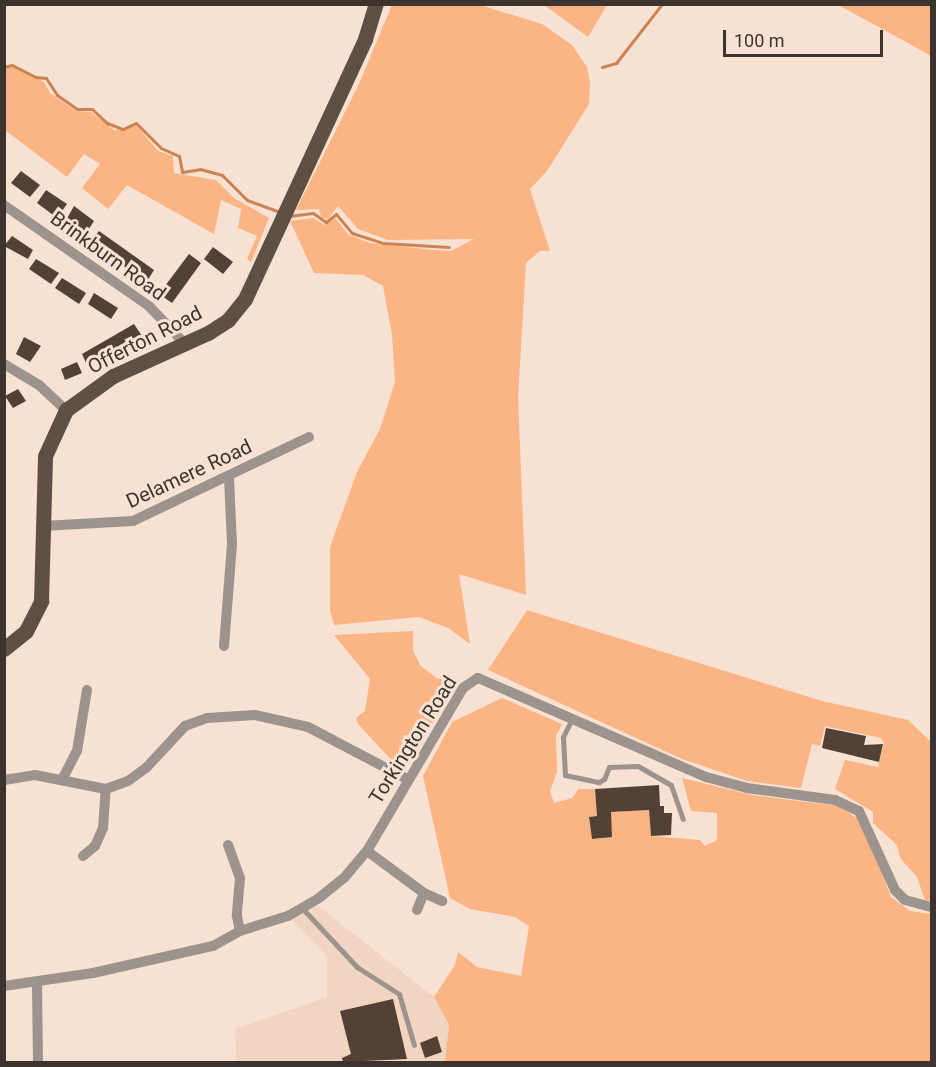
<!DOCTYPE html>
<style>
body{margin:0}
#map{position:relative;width:936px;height:1067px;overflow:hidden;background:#f7e1d2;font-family:Roboto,sans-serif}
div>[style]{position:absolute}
.built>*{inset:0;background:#f1d4c1}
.green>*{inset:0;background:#fbb483}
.stream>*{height:3px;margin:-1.5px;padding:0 1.5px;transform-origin:1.5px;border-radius:1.5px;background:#cb8451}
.building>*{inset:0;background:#534135}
.lane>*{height:5px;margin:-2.5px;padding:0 2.5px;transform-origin:2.5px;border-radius:2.5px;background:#9c938d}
.street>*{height:10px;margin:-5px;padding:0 5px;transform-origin:5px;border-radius:5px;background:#9c938d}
.primary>*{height:15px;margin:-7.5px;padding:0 7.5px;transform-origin:7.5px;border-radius:7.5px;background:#5f5045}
span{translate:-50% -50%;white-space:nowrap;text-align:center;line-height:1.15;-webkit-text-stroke:6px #f7e1d2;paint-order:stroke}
.street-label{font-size:20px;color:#3d342f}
.frame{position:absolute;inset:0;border:6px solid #3d342f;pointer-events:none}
.scale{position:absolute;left:723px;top:30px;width:160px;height:27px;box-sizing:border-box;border:3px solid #3d342f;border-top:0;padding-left:8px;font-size:18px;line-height:21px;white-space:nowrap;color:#3d342f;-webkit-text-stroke:4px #f7e1d2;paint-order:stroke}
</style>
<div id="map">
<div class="built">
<i style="clip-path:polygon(313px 902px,434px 997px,449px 1025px,448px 1062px,236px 1062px,235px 1029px,327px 997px,327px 956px,288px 916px)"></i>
</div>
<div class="green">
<i style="clip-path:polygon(477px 4px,542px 24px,572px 45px,587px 67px,590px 83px,589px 104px,547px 171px,530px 189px,550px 251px,540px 251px,526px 263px,518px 397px,526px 595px,459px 574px,470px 644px,448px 628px,419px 617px,334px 625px,330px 611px,330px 547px,357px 472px,380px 429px,395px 382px,392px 335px,383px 286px,363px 275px,314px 273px,290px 221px,313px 218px,325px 225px,335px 218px,349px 235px,370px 243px,434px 250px,451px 251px,474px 239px,388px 240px,358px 229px,338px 206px,328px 219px,321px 217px,319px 209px,296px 210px,359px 84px,392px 5px)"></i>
<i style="clip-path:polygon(544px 5px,607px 5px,588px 37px)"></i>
<i style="clip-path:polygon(838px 5px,931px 5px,931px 56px,908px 43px)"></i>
<i style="clip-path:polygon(13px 67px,44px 82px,50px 93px,76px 111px,91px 112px,114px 130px,137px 126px,158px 151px,173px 156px,174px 173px,216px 180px,234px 198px,269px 218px,251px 262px,247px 259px,257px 236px,238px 228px,241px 209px,221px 200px,214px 234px,127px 185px,108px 209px,82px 188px,100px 164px,84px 154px,67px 177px,5px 130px,5px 69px)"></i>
<i style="clip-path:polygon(527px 610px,822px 701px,908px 720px,931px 742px,931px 901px,925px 900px,917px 877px,900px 858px,897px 845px,873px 823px,873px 812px,835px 789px,845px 760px,878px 767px,884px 743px,881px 738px,825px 726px,820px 746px,812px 744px,801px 788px,747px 781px,682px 759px,488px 670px)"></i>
<i style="clip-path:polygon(413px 631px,413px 650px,420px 665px,436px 678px,457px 684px,412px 757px,396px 765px,358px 724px,356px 718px,365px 711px,370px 679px,334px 635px)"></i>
<i style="clip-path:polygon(502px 698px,562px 724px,556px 736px,557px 772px,550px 791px,554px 803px,572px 798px,579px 789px,595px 789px,597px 816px,589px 817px,592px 839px,600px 839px,611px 812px,649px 810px,651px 836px,700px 840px,705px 846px,717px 840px,717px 813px,691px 811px,682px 778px,752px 795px,839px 806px,863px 822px,891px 897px,910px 911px,931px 914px,931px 1062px,445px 1062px,449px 1025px,434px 997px,455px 965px,458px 952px,477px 967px,521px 976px,529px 926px,515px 917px,470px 909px,450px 898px,423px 776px,452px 722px)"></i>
</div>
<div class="stream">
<i style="left:4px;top:67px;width:8px;rotate:-14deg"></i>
<i style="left:12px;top:65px;width:27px;rotate:27deg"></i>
<i style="left:36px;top:77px;width:10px;rotate:6deg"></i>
<i style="left:46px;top:78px;width:20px;rotate:57deg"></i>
<i style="left:57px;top:95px;width:24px;rotate:35deg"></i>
<i style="left:77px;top:109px;width:15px"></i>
<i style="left:92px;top:109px;width:21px;rotate:43deg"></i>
<i style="left:107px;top:123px;width:17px;rotate:21deg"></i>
<i style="left:123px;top:129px;width:14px;rotate:-25deg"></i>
<i style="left:136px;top:123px;width:35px;rotate:45deg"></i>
<i style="left:161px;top:148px;width:20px;rotate:24deg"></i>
<i style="left:179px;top:156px;width:16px;rotate:79deg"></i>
<i style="left:182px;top:172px;width:18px;rotate:-9deg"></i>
<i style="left:200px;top:169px;width:23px;rotate:15deg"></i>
<i style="left:222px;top:175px;width:35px;rotate:45deg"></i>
<i style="left:247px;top:200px;width:35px;rotate:20deg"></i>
<i style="left:602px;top:67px;width:15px;rotate:-16deg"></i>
<i style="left:616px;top:63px;width:75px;rotate:-52.1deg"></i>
<i style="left:289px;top:216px;width:24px;rotate:-7deg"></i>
<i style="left:313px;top:213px;width:16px;rotate:35deg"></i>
<i style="left:326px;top:222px;width:13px;rotate:-39deg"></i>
<i style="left:336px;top:214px;width:25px;rotate:50deg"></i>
<i style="left:352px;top:233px;width:33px;rotate:18deg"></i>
<i style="left:383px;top:243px;width:66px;rotate:3.5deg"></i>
</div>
<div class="building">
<i style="clip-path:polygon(21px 171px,40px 185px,30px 197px,11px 183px)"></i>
<i style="clip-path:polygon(46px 190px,67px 204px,57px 218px,37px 203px)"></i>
<i style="clip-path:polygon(74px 206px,94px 221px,85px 235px,65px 222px)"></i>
<i style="clip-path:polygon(99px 231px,154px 270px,146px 283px,91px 241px)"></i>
<i style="clip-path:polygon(12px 236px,33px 250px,28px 259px,4px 246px)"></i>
<i style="clip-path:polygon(213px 247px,233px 262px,223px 274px,204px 259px)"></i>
<i style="clip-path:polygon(189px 254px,201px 263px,172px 303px,159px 294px)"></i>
<i style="clip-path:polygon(36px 259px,59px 273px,51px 284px,29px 269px)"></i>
<i style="clip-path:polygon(62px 278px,86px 293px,79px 304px,55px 288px)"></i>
<i style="clip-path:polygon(94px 293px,118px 308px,111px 319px,88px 304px)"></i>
<i style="clip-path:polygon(134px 324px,142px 336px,87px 365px,82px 354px)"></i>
<i style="clip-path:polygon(24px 337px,41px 346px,30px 362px,16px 354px)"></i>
<i style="clip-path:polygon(77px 362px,82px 373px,65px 380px,61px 369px)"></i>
<i style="clip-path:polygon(18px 389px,26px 401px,13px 408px,5px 396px)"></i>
<i style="clip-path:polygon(826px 728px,866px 736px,864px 745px,883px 744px,879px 762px,822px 748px)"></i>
<i style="clip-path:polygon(659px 785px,660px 806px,664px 806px,664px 813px,672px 813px,671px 835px,651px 836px,649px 810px,611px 812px,612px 837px,592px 839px,589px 817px,597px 816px,595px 789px)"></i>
<i style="clip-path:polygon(393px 999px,407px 1059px,343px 1062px,342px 1058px,351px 1054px,340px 1011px)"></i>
<i style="clip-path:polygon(437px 1036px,442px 1052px,425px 1058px,420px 1043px)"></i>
</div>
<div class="lane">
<i style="left:572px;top:719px;width:20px;rotate:117deg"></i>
<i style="left:563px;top:737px;width:38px;rotate:87deg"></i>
<i style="left:565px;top:775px;width:35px;rotate:12deg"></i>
<i style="left:599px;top:782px;width:6px;rotate:-31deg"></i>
<i style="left:604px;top:779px;width:13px;rotate:-67deg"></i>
<i style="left:609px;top:767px;width:29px;rotate:-2deg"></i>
<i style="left:638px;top:766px;width:38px;rotate:30deg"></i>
<i style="left:671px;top:785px;width:36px;rotate:71deg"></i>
<i style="left:302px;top:908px;width:81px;rotate:47deg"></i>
<i style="left:357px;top:967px;width:50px;rotate:32.7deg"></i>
<i style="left:399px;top:994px;width:53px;rotate:73.6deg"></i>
</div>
<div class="street">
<i style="left:4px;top:205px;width:177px;rotate:34.9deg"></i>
<i style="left:149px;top:306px;width:51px;rotate:46.6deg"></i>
<i style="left:4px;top:364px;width:41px;rotate:31deg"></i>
<i style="left:39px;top:385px;width:37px;rotate:43deg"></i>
<i style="left:43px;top:526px;width:90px;rotate:-3.2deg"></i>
<i style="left:133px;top:521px;width:195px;rotate:-25.5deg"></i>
<i style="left:224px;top:646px;width:102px;rotate:-85.5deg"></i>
<i style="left:232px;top:544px;width:67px;rotate:-92.6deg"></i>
<i style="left:63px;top:778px;width:30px;rotate:-63deg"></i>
<i style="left:77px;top:751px;width:62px;rotate:-80.7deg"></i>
<i style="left:4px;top:780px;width:31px;rotate:-9deg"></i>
<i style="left:35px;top:775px;width:72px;rotate:11.2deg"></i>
<i style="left:106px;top:789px;width:23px;rotate:-20deg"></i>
<i style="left:128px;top:781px;width:22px;rotate:-36deg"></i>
<i style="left:146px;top:768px;width:57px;rotate:-47.1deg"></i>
<i style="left:185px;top:726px;width:23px;rotate:-20deg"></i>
<i style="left:207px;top:718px;width:48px;rotate:-3.6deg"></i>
<i style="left:255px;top:715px;width:54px;rotate:12.8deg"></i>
<i style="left:308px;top:727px;width:112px;rotate:27.7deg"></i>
<i style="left:228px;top:845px;width:35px;rotate:70deg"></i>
<i style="left:240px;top:878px;width:38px;rotate:95deg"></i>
<i style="left:237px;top:916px;width:15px;rotate:79deg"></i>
<i style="left:367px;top:851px;width:71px;rotate:36.4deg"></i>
<i style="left:424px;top:893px;width:20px;rotate:24deg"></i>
<i style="left:83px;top:856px;width:16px;rotate:-40deg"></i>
<i style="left:95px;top:846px;width:20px;rotate:-66deg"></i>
<i style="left:103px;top:828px;width:39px;rotate:-86deg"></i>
<i style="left:417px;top:910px;width:18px;rotate:-68deg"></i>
<i style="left:37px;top:983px;width:79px;rotate:89.3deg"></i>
<i style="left:4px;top:986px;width:90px;rotate:-8.3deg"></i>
<i style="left:93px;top:973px;width:123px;rotate:-12.7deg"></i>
<i style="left:213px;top:946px;width:31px;rotate:-29deg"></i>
<i style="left:240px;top:931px;width:50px;rotate:-17.4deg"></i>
<i style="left:288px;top:916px;width:36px;rotate:-30deg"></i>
<i style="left:319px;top:898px;width:32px;rotate:-39deg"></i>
<i style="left:344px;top:878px;width:35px;rotate:-50deg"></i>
<i style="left:367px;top:851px;width:189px;rotate:-59.5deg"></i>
<i style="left:463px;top:688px;width:18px;rotate:-34deg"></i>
<i style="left:478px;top:678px;width:249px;rotate:23.5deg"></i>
<i style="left:706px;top:777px;width:42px;rotate:15deg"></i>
<i style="left:747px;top:788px;width:89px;rotate:7.8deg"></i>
<i style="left:835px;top:800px;width:26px;rotate:25deg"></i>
<i style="left:859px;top:811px;width:87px;rotate:65.5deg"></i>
<i style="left:895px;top:890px;width:14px;rotate:45deg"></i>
<i style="left:905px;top:900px;width:28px;rotate:15deg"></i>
</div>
<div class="primary">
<i style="left:4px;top:649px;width:28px;rotate:-39deg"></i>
<i style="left:26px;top:631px;width:34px;rotate:-63deg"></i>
<i style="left:41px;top:601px;width:145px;rotate:-88.4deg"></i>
<i style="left:45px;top:456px;width:51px;rotate:-65.5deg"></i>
<i style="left:66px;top:410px;width:58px;rotate:-35.9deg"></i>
<i style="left:113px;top:376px;width:104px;rotate:-24.4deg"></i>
<i style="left:208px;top:333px;width:24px;rotate:-33deg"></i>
<i style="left:228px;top:320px;width:27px;rotate:-51deg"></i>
<i style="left:245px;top:299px;width:286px;rotate:-65.2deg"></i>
<i style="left:365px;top:39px;width:37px;rotate:-73deg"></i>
</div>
<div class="street-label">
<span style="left:108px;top:256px;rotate:36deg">Brinkburn Road</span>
<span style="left:145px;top:340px;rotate:-27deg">Offerton Road</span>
<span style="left:189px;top:474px;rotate:-25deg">Delamere Road</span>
<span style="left:413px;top:740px;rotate:-58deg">Torkington Road</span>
</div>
<div class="frame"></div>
<div class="scale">100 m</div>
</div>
